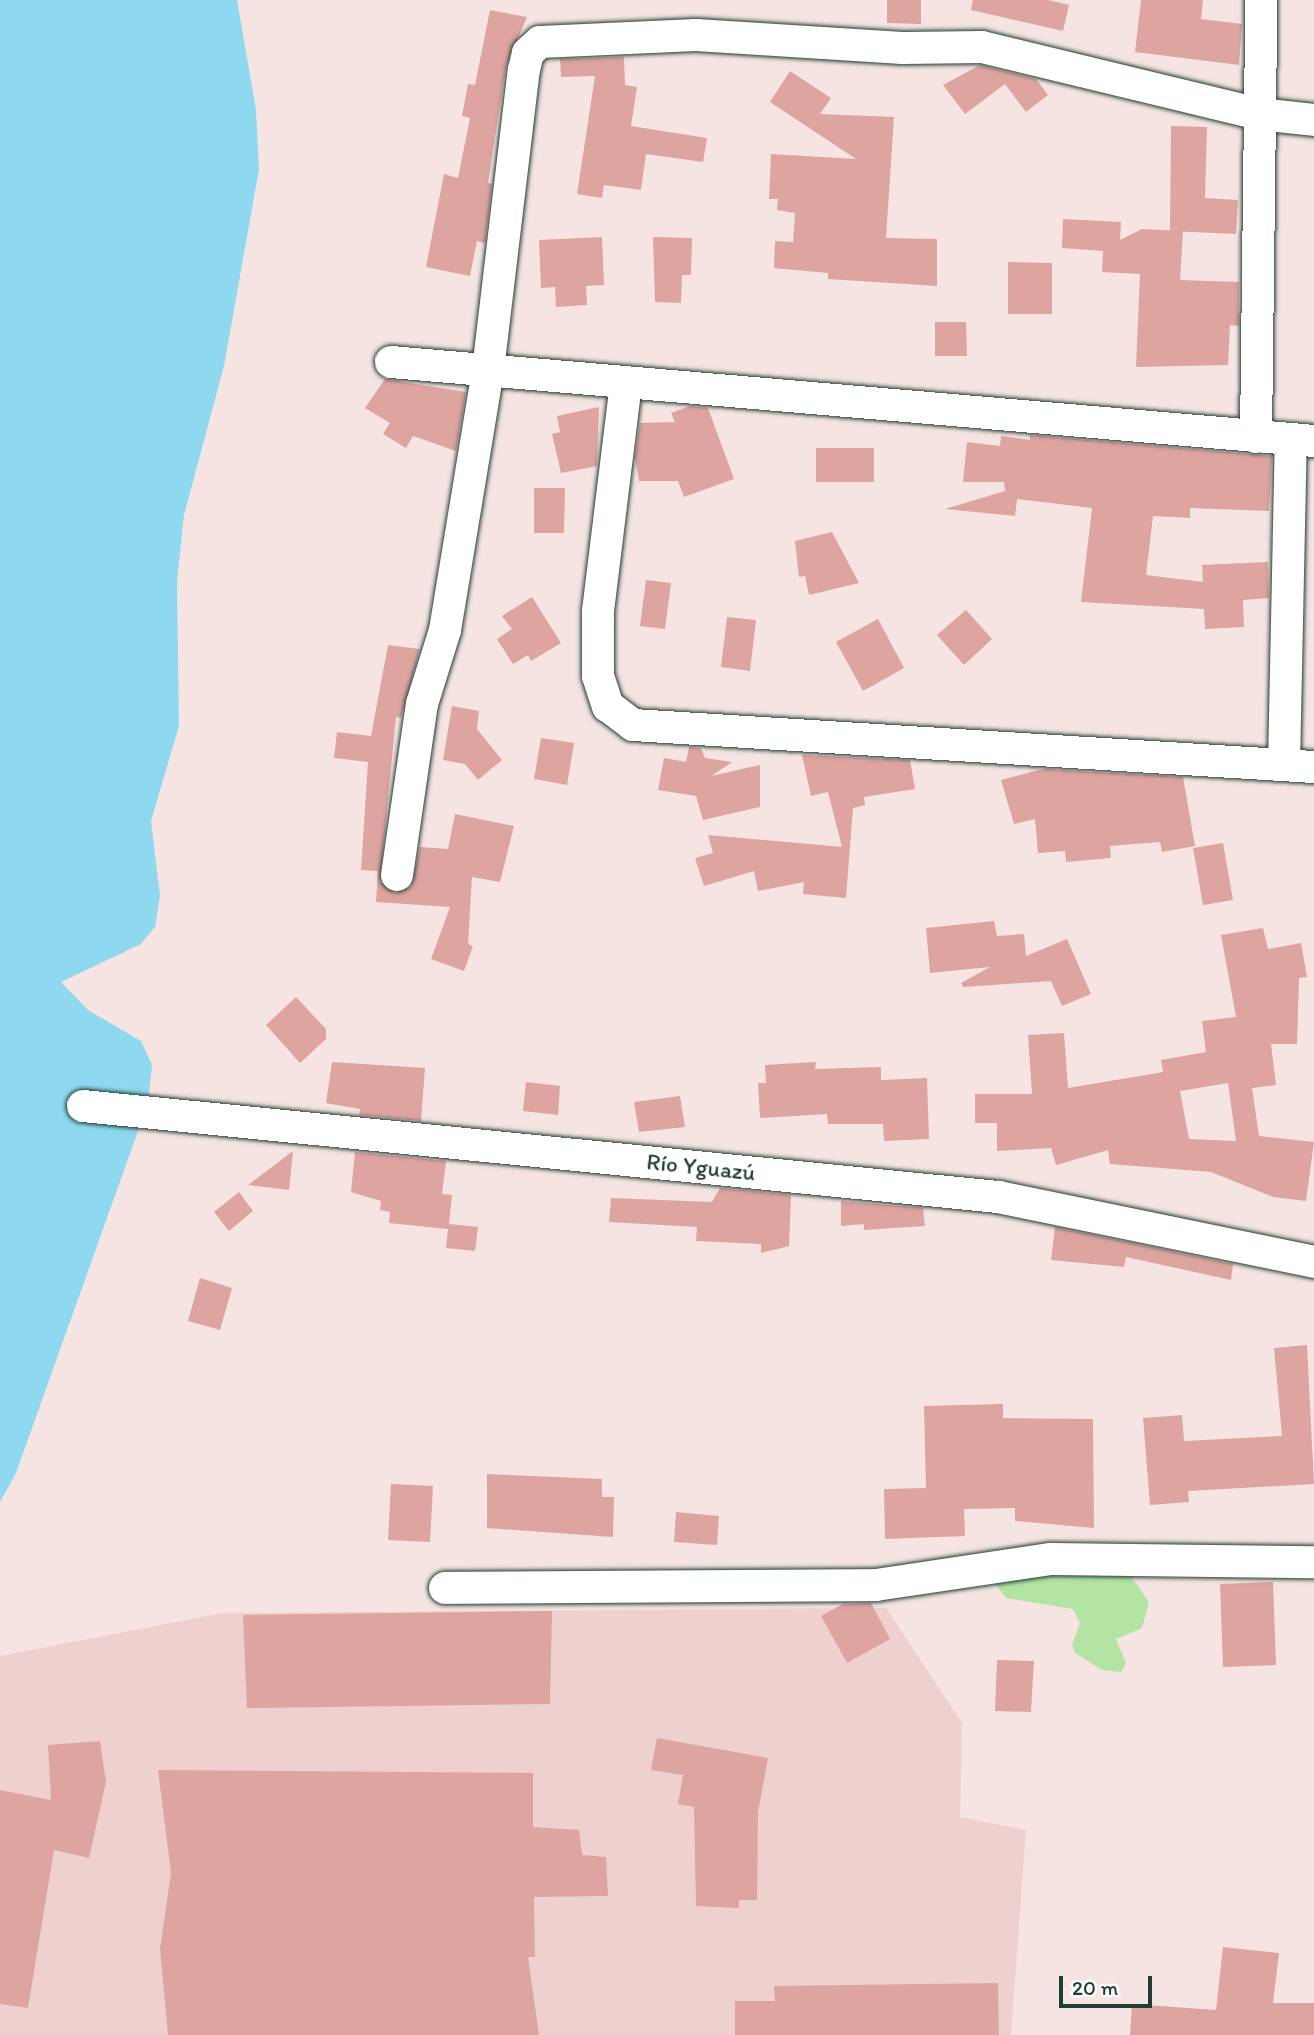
<!DOCTYPE html>
<meta charset="utf-8">
<style>
body{margin:0}
#map{position:relative;width:1314px;height:2035px;overflow:hidden;background:#f5e4e2;font-family:Itim,sans-serif}
div>[style]{position:absolute}
.built>*{inset:0;background:#eed1ce}
.green>*{inset:0;background:#b3e4a4}
.water>*{inset:0;background:#8ed9ef}
.building>*{inset:0;background:#dea4a0}
.roads{filter:drop-shadow(0 0 2px #1f3d34) drop-shadow(0 0 2px #1f3d34)}
.minor>*{height:32px;margin:-16px;padding:0 16px;transform-origin:16px;border-radius:16px;background:#fff}
span{translate:-50% -50%;white-space:nowrap;text-align:center;line-height:1.15;-webkit-text-stroke:5px #fff;paint-order:stroke}
.street-label{font-size:23px;color:#1f3d34}
.scale{position:absolute;left:1059px;top:1976px;width:93px;height:32px;box-sizing:border-box;border:4px solid #1f3d34;border-top:0;padding-left:9px;font-size:21px;line-height:24px;white-space:nowrap;color:#1f3d34;-webkit-text-stroke:5px #fff;paint-order:stroke}
</style>
<div id="map">
<div class="built">
<i style="clip-path:polygon(886px 1608px,962px 1723px,960px 1817px,1026px 1830px,1011px 2035px,0 2035px,0 1656px,223px 1613px)"></i>
</div>
<div class="green">
<i style="clip-path:polygon(1126px 1569px,1149px 1602px,1142px 1628px,1116px 1639px,1126px 1663px,1121px 1672px,1102px 1670px,1075px 1653px,1072px 1645px,1080px 1623px,1073px 1609px,1006px 1598px,994px 1582px,996px 1574px)"></i>
</div>
<div class="water">
<i style="clip-path:polygon(0 0,237px 0,256px 110px,259px 169px,224px 366px,184px 515px,177px 582px,179px 726px,151px 821px,160px 896px,155px 927px,141px 944px,61px 982px,88px 1010px,141px 1041px,152px 1065px,148px 1103px,16px 1473px,0 1502px)"></i>
</div>
<div class="building">
<i style="clip-path:polygon(887px 0,921px 0,921px 24px,887px 23px)"></i>
<i style="clip-path:polygon(973px 0,1048px 0,1069px 5px,1063px 31px,971px 10px)"></i>
<i style="clip-path:polygon(1141px 0,1203px 0,1201px 19px,1242px 24px,1239px 65px,1135px 52px)"></i>
<i style="clip-path:polygon(490px 10px,527px 17px,506px 66px,488px 183px,492px 184px,485px 243px,477px 241px,470px 276px,426px 267px,444px 174px,458px 178px,470px 118px,462px 116px,468px 84px,475px 85px)"></i>
<i style="clip-path:polygon(624px 57px,625px 85px,637px 87px,631px 126px,707px 138px,703px 162px,646px 154px,641px 190px,604px 185px,602px 198px,577px 194px,595px 76px,561px 77px,560px 59px)"></i>
<i style="clip-path:polygon(980px 65px,1036px 79px,1048px 95px,1026px 112px,1005px 84px,965px 114px,943px 85px)"></i>
<i style="clip-path:polygon(790px 71px,831px 98px,820px 114px,894px 117px,886px 238px,937px 239px,937px 286px,828px 279px,828px 273px,774px 268px,775px 241px,793px 242px,795px 213px,777px 210px,778px 199px,769px 199px,771px 154px,856px 159px,770px 102px)"></i>
<i style="clip-path:polygon(1171px 126px,1207px 127px,1205px 198px,1238px 200px,1236px 234px,1170px 231px)"></i>
<i style="clip-path:polygon(1063px 219px,1121px 222px,1120px 240px,1142px 229px,1183px 231px,1180px 280px,1239px 282px,1239px 326px,1230px 325px,1228px 365px,1136px 367px,1140px 274px,1102px 272px,1103px 251px,1062px 248px)"></i>
<i style="clip-path:polygon(602px 237px,604px 285px,586px 286px,587px 305px,556px 307px,555px 287px,541px 288px,539px 240px)"></i>
<i style="clip-path:polygon(653px 237px,692px 238px,691px 275px,682px 275px,681px 303px,655px 302px)"></i>
<i style="clip-path:polygon(1008px 262px,1052px 263px,1052px 314px,1008px 314px)"></i>
<i style="clip-path:polygon(935px 322px,966px 322px,967px 356px,935px 356px)"></i>
<i style="clip-path:polygon(385px 379px,466px 392px,456px 451px,413px 436px,406px 448px,383px 434px,390px 423px,365px 408px)"></i>
<i style="clip-path:polygon(690px 406px,708px 408px,734px 479px,684px 497px,678px 481px,639px 481px,635px 458px,640px 423px,675px 422px,671px 413px)"></i>
<i style="clip-path:polygon(599px 407px,597px 466px,561px 473px,552px 434px,560px 432px,557px 416px)"></i>
<i style="clip-path:polygon(1030px 435px,1272px 456px,1269px 511px,1190px 508px,1190px 518px,1153px 516px,1146px 575px,1203px 582px,1202px 565px,1268px 562px,1269px 598px,1243px 600px,1244px 627px,1205px 629px,1204px 609px,1081px 602px,1092px 508px,1017px 499px,1015px 516px,945px 509px,1005px 491px,1004px 482px,963px 482px,967px 442px,1000px 446px,1001px 436px,1030px 440px)"></i>
<i style="clip-path:polygon(816px 448px,874px 448px,874px 482px,816px 482px)"></i>
<i style="clip-path:polygon(534px 488px,565px 488px,564px 533px,534px 533px)"></i>
<i style="clip-path:polygon(832px 532px,859px 583px,809px 595px,805px 576px,799px 577px,795px 541px)"></i>
<i style="clip-path:polygon(646px 580px,671px 583px,665px 629px,640px 626px)"></i>
<i style="clip-path:polygon(532px 597px,561px 643px,531px 661px,528px 655px,513px 664px,497px 639px,512px 629px,502px 616px)"></i>
<i style="clip-path:polygon(966px 610px,992px 639px,964px 665px,937px 635px)"></i>
<i style="clip-path:polygon(727px 617px,756px 620px,750px 671px,721px 667px)"></i>
<i style="clip-path:polygon(878px 619px,904px 668px,863px 691px,836px 642px)"></i>
<i style="clip-path:polygon(388px 645px,420px 649px,401px 718px,396px 717px,380px 882px,395px 893px,411px 887px,420px 847px,448px 849px,455px 814px,514px 826px,500px 882px,472px 877px,468px 944px,473px 946px,464px 971px,431px 959px,450px 907px,376px 902px,378px 871px,361px 870px,368px 762px,334px 758px,337px 732px,371px 736px)"></i>
<i style="clip-path:polygon(452px 706px,479px 711px,477px 729px,502px 760px,478px 780px,465px 764px,443px 760px)"></i>
<i style="clip-path:polygon(541px 738px,574px 743px,567px 785px,534px 779px)"></i>
<i style="clip-path:polygon(689px 747px,701px 748px,705px 758px,732px 762px,711px 776px,760px 765px,760px 807px,703px 820px,696px 796px,658px 790px,664px 758px,686px 762px)"></i>
<i style="clip-path:polygon(802px 755px,910px 760px,915px 789px,864px 797px,865px 805px,853px 808px,846px 898px,803px 894px,804px 882px,758px 891px,754px 871px,704px 886px,695px 858px,713px 853px,708px 835px,842px 847px,828px 792px,811px 796px)"></i>
<i style="clip-path:polygon(1043px 769px,1183px 777px,1195px 846px,1162px 852px,1160px 842px,1110px 846px,1111px 858px,1066px 862px,1065px 851px,1038px 853px,1035px 819px,1014px 824px,1001px 780px)"></i>
<i style="clip-path:polygon(1223px 843px,1233px 900px,1203px 905px,1193px 848px)"></i>
<i style="clip-path:polygon(994px 921px,997px 936px,1024px 934px,1026px 956px,1067px 939px,1091px 994px,1062px 1006px,1051px 981px,963px 987px,961px 983px,990px 967px,930px 973px,926px 928px)"></i>
<i style="clip-path:polygon(evenodd,1263px 928px,1268px 949px,1301px 943px,1307px 977px,1299px 978px,1297px 1044px,1271px 1044px,1276px 1085px,1252px 1088px,1259px 1136px,1314px 1142px,1306px 1201px,1273px 1197px,1211px 1172px,1110px 1164px,1108px 1150px,1056px 1165px,1051px 1148px,997px 1151px,997px 1123px,975px 1123px,975px 1094px,1032px 1094px,1028px 1035px,1064px 1033px,1068px 1088px,1163px 1072px,1161px 1060px,1206px 1052px,1202px 1021px,1236px 1017px,1221px 935px,1263px 928px,1228px 1083px,1236px 1141px,1189px 1139px,1180px 1091px,1228px 1083px)"></i>
<i style="clip-path:polygon(296px 997px,326px 1029px,326px 1039px,300px 1063px,266px 1025px)"></i>
<i style="clip-path:polygon(332px 1062px,425px 1068px,421px 1121px,359px 1115px,360px 1109px,326px 1103px)"></i>
<i style="clip-path:polygon(816px 1062px,815px 1069px,881px 1067px,881px 1080px,927px 1078px,929px 1139px,884px 1141px,883px 1124px,828px 1124px,827px 1114px,760px 1118px,758px 1083px,766px 1083px,765px 1065px)"></i>
<i style="clip-path:polygon(526px 1082px,560px 1086px,558px 1115px,523px 1111px)"></i>
<i style="clip-path:polygon(680px 1096px,685px 1127px,639px 1132px,634px 1102px)"></i>
<i style="clip-path:polygon(293px 1151px,289px 1190px,248px 1185px)"></i>
<i style="clip-path:polygon(355px 1152px,446px 1161px,442px 1194px,452px 1195px,449px 1224px,478px 1227px,475px 1251px,446px 1248px,448px 1229px,389px 1223px,390px 1212px,380px 1210px,381px 1201px,351px 1192px)"></i>
<i style="clip-path:polygon(720px 1188px,791px 1195px,789px 1246px,761px 1253px,761px 1244px,696px 1241px,697px 1227px,609px 1222px,611px 1198px,712px 1202px)"></i>
<i style="clip-path:polygon(239px 1192px,253px 1211px,229px 1231px,214px 1212px)"></i>
<i style="clip-path:polygon(841px 1201px,923px 1208px,925px 1226px,864px 1230px,864px 1224px,841px 1226px)"></i>
<i style="clip-path:polygon(1055px 1227px,1233px 1264px,1231px 1280px,1126px 1257px,1124px 1267px,1051px 1260px)"></i>
<i style="clip-path:polygon(200px 1278px,232px 1288px,220px 1330px,188px 1321px)"></i>
<i style="clip-path:polygon(1307px 1345px,1314px 1484px,1188px 1491px,1189px 1502px,1150px 1505px,1143px 1418px,1182px 1415px,1184px 1441px,1282px 1436px,1274px 1348px)"></i>
<i style="clip-path:polygon(1003px 1404px,1003px 1418px,1093px 1419px,1094px 1528px,1015px 1521px,1015px 1508px,964px 1509px,965px 1536px,885px 1539px,884px 1489px,926px 1488px,924px 1406px)"></i>
<i style="clip-path:polygon(487px 1474px,602px 1479px,602px 1497px,614px 1497px,613px 1537px,487px 1528px)"></i>
<i style="clip-path:polygon(391px 1484px,433px 1486px,430px 1542px,388px 1540px)"></i>
<i style="clip-path:polygon(676px 1512px,719px 1516px,717px 1545px,674px 1542px)"></i>
<i style="clip-path:polygon(1273px 1582px,1276px 1665px,1223px 1667px,1220px 1584px)"></i>
<i style="clip-path:polygon(871px 1603px,890px 1639px,847px 1663px,821px 1616px,843px 1604px)"></i>
<i style="clip-path:polygon(552px 1611px,550px 1704px,247px 1708px,243px 1615px)"></i>
<i style="clip-path:polygon(997px 1660px,1034px 1661px,1031px 1712px,995px 1711px)"></i>
<i style="clip-path:polygon(657px 1738px,768px 1758px,758px 1812px,757px 1900px,739px 1900px,739px 1908px,696px 1906px,694px 1807px,678px 1804px,683px 1775px,651px 1770px)"></i>
<i style="clip-path:polygon(100px 1741px,106px 1782px,89px 1858px,54px 1850px,28px 2008px,0 2004px,0 1790px,51px 1800px,48px 1745px)"></i>
<i style="clip-path:polygon(158px 1770px,533px 1773px,533px 1827px,579px 1830px,582px 1855px,606px 1857px,608px 1896px,534px 1897px,535px 1957px,528px 1957px,539px 2035px,168px 2035px,160px 1949px,171px 1873px)"></i>
<i style="clip-path:polygon(1223px 1947px,1279px 1953px,1273px 2003px,1314px 2003px,1314px 2035px,1130px 2035px,1132px 2004px,1216px 2010px)"></i>
<i style="clip-path:polygon(998px 1983px,999px 2035px,735px 2035px,735px 2001px,775px 2001px,774px 1986px)"></i>
</div>
<div class="roads">
<div class="minor">
<i style="left:391px;top:362px;width:926px;rotate:4.89deg"></i>
<i style="left:626px;top:383px;width:230px;rotate:97deg"></i>
<i style="left:598px;top:611px;width:65px;rotate:90deg"></i>
<i style="left:598px;top:676px;width:32px;rotate:72deg"></i>
<i style="left:608px;top:706px;width:31px;rotate:37deg"></i>
<i style="left:633px;top:725px;width:682px;rotate:3.53deg"></i>
<i style="left:1256px;top:437px;width:437px;rotate:-89.3deg"></i>
<i style="left:1284px;top:765px;width:326px;rotate:-88.8deg"></i>
<i style="left:397px;top:875px;width:173px;rotate:-81.7deg"></i>
<i style="left:422px;top:704px;width:77px;rotate:-72.7deg"></i>
<i style="left:445px;top:630px;width:264px;rotate:-80.6deg"></i>
<i style="left:488px;top:370px;width:302px;rotate:-83.2deg"></i>
<i style="left:524px;top:70px;width:17px;rotate:-77deg"></i>
<i style="left:528px;top:53px;width:16px;rotate:-43deg"></i>
<i style="left:540px;top:42px;width:156px;rotate:-2.6deg"></i>
<i style="left:696px;top:35px;width:207px;rotate:3.6deg"></i>
<i style="left:903px;top:48px;width:79px;rotate:-0.7deg"></i>
<i style="left:982px;top:47px;width:285px;rotate:13.6deg"></i>
<i style="left:1259px;top:114px;width:55px;rotate:6.2deg"></i>
<i style="left:83px;top:1106px;width:920px;rotate:5.68deg"></i>
<i style="left:998px;top:1197px;width:323px;rotate:11.6deg"></i>
<i style="left:445px;top:1588px;width:431px;rotate:-0.4deg"></i>
<i style="left:876px;top:1585px;width:177px;rotate:-8.5deg"></i>
<i style="left:1051px;top:1559px;width:263px;rotate:0.7deg"></i>
</div>
</div>
<div class="street-label">
<span style="left:701px;top:1167px;rotate:6deg">Río Yguazú</span>
</div>
<div class="scale">20 m</div>
</div>
